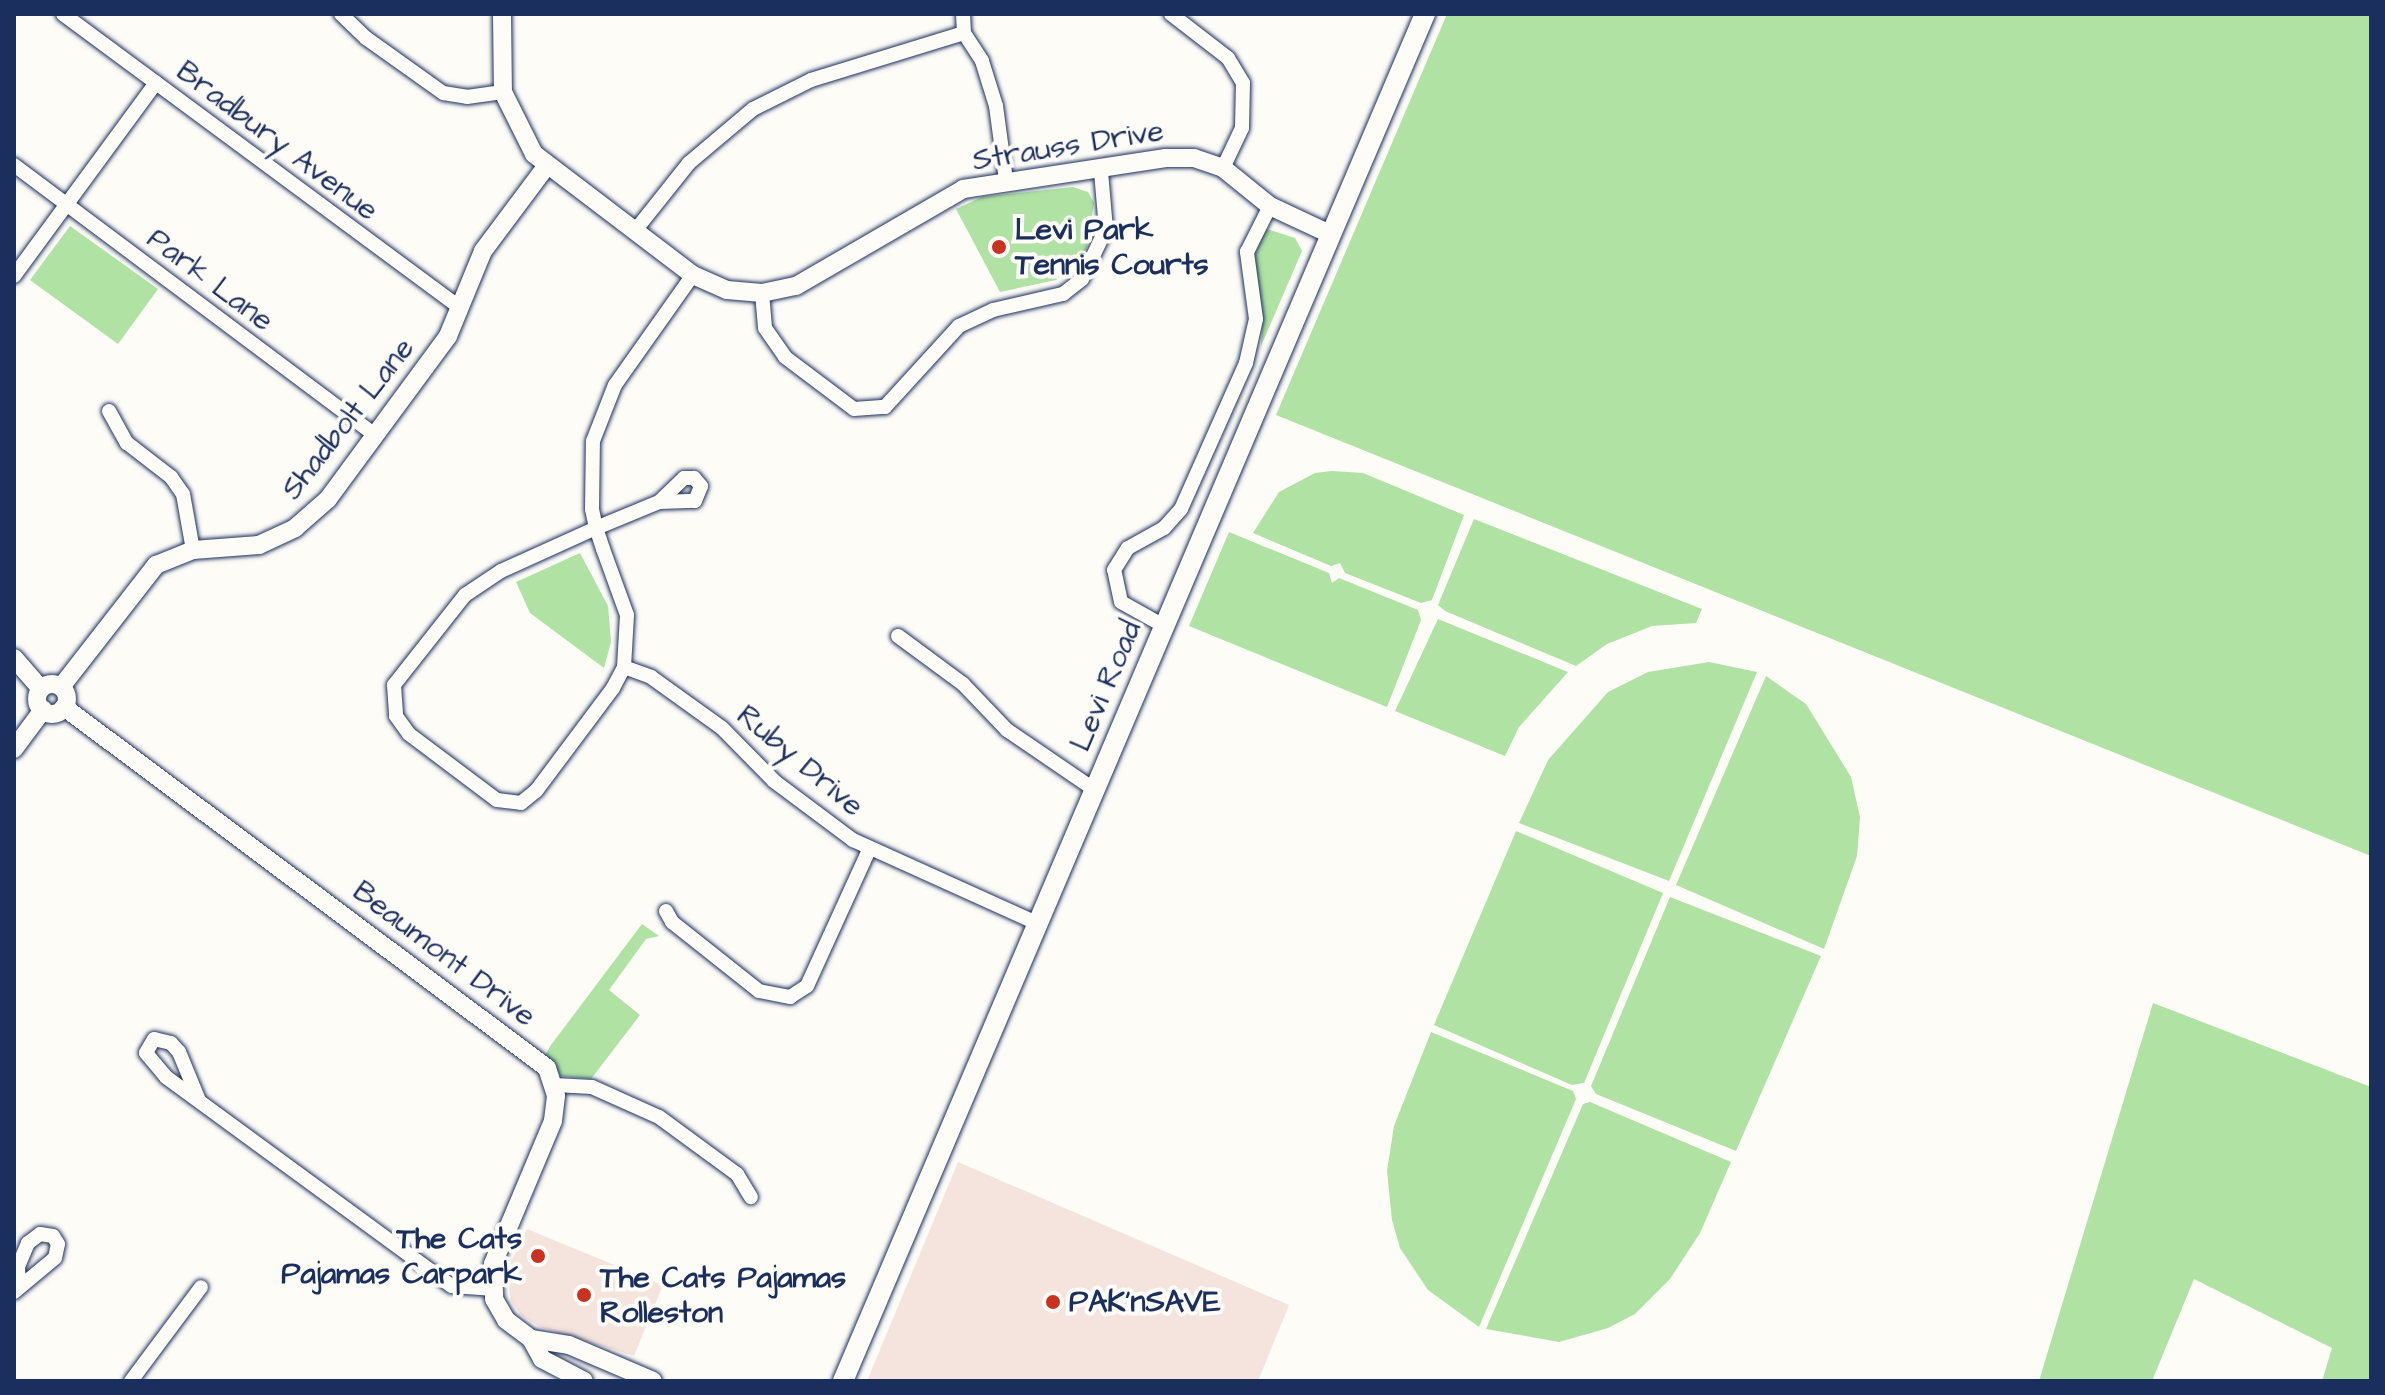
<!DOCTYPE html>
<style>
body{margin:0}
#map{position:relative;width:2385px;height:1395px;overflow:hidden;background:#fdfcf7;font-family:"Architects Daughter",sans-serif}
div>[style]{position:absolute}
.built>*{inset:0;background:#f5e3dd}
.green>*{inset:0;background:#afe2a3}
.roads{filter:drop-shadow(0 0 2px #1b2f5e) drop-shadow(0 0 2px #1b2f5e)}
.minor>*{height:14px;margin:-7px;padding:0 7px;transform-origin:7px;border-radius:7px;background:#fdfcf7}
.tertiary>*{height:18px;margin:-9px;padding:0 9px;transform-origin:9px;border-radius:9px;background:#fdfcf7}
.tertiary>.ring{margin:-9px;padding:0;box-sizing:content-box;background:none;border:18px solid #fdfcf7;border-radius:50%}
.secondary>*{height:20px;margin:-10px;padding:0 10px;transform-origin:10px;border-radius:10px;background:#fdfcf7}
.dots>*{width:22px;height:22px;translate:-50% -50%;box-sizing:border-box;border:4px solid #fdfcf7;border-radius:50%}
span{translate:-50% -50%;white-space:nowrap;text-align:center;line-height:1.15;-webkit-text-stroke:8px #fdfcf7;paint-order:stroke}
.street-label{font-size:30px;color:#1b2f5e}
.poi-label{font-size:30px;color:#1b2f5e;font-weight:700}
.left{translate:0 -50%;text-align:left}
.right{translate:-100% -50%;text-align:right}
.frame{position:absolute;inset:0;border:16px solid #1b2f5e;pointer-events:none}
</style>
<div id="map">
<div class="built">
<i style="clip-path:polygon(958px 1162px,1289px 1305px,1258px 1381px,867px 1381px)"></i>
<i style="clip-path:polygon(527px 1229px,663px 1285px,634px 1356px,540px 1327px,522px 1316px,511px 1301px,507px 1270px)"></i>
</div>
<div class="green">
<i style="clip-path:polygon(1447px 14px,2371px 14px,2371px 856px,1276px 415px)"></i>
<i style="clip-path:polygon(1073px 187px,1088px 192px,1094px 203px,1087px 247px,1077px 263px,1056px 280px,1000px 292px,956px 209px,982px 197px)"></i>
<i style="clip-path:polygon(70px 226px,158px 289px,118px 344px,30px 280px)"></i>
<i style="clip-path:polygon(1264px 228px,1295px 238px,1302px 251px,1261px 346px,1263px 315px,1252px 265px)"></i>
<i style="clip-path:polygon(1332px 471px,1363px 473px,1464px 515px,1432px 600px,1421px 603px,1345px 573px,1340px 563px,1331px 566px,1253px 533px,1279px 492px,1315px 473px)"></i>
<i style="clip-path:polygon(1474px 519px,1702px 609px,1696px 623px,1652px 626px,1607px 644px,1576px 666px,1445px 611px,1438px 605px)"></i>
<i style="clip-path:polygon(1229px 532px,1329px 573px,1332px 583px,1339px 578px,1418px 610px,1421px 620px,1387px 707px,1189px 626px)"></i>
<i style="clip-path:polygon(580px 553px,608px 606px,611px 642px,604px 668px,530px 613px,516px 582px)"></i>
<i style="clip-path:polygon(1438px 619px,1568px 672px,1519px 727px,1505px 756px,1395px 711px)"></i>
<i style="clip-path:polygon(1709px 662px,1757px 672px,1669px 881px,1519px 823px,1548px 760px,1608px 692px,1648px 672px)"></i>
<i style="clip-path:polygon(1766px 676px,1806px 704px,1851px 777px,1860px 817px,1857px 856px,1824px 949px,1676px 885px)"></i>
<i style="clip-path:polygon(1516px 831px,1663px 893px,1584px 1083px,1572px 1085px,1434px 1025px)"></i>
<i style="clip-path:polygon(1670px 897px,1821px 956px,1736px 1151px,1596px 1094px,1591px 1086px)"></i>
<i style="clip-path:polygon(642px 924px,659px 936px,646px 939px,609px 990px,640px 1015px,591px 1079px,561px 1076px,545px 1055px,551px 1045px)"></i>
<i style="clip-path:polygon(2153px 1003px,2371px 1087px,2371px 1381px,2322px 1381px,2332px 1348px,2194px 1279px,2152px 1381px,2039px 1381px)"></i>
<i style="clip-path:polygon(1431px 1032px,1573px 1091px,1576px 1099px,1479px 1327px,1428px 1290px,1400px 1248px,1392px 1220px,1387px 1171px,1394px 1126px)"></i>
<i style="clip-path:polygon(1590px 1102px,1731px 1162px,1700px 1233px,1670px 1279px,1635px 1314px,1608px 1328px,1559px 1342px,1486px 1329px,1583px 1104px)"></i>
</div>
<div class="roads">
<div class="minor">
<i style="left:63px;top:14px;width:495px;rotate:36.5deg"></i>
<i style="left:341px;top:14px;width:35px;rotate:44deg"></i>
<i style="left:366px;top:38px;width:95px;rotate:35.5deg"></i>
<i style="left:443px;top:93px;width:24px;rotate:9deg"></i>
<i style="left:467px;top:97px;width:36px;rotate:-8deg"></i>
<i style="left:963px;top:14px;width:19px;rotate:87deg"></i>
<i style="left:964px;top:33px;width:33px;rotate:57deg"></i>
<i style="left:982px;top:61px;width:47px;rotate:72.7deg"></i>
<i style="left:996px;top:106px;width:75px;rotate:82.3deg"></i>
<i style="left:1171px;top:14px;width:72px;rotate:37.7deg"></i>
<i style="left:1228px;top:58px;width:29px;rotate:59deg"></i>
<i style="left:1243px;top:83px;width:45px;rotate:91.3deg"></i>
<i style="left:1242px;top:128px;width:44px;rotate:115.4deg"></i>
<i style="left:14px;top:165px;width:451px;rotate:36.8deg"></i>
<i style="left:634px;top:232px;width:88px;rotate:-51.4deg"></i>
<i style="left:689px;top:163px;width:84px;rotate:-40.2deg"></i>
<i style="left:753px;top:109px;width:65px;rotate:-26.6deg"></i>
<i style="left:811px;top:80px;width:160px;rotate:-17.1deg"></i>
<i style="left:14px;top:276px;width:240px;rotate:-53.7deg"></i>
<i style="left:762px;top:293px;width:35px;rotate:85deg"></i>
<i style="left:765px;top:328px;width:35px;rotate:55deg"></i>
<i style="left:785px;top:357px;width:86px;rotate:37deg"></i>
<i style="left:854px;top:409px;width:31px;rotate:-4deg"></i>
<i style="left:885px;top:407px;width:110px;rotate:-47.6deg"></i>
<i style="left:959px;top:326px;width:38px;rotate:-25deg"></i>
<i style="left:993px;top:310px;width:72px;rotate:-12.9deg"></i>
<i style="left:1063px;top:294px;width:24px;rotate:-38deg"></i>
<i style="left:1082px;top:279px;width:55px;rotate:-64.4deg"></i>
<i style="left:1106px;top:229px;width:57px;rotate:-95deg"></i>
<i style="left:109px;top:411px;width:37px;rotate:61deg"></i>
<i style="left:127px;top:443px;width:56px;rotate:37.7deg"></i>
<i style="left:171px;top:477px;width:21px;rotate:55deg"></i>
<i style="left:183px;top:494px;width:57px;rotate:79.9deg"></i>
<i style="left:659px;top:502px;width:36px;rotate:-2deg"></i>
<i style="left:695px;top:501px;width:16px;rotate:-68deg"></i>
<i style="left:701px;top:486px;width:11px;rotate:-131deg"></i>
<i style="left:694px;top:478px;width:10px;rotate:180deg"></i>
<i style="left:684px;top:478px;width:35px;rotate:136deg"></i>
<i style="left:659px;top:502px;width:68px;rotate:157.6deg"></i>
<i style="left:596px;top:528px;width:104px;rotate:155.6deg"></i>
<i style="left:501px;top:571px;width:43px;rotate:146.3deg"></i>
<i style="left:465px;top:595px;width:115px;rotate:128.3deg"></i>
<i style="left:394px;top:685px;width:31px;rotate:86deg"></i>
<i style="left:396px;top:716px;width:22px;rotate:54deg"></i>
<i style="left:409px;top:734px;width:110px;rotate:36.9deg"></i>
<i style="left:497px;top:800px;width:24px;rotate:7deg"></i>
<i style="left:521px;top:803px;width:19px;rotate:-39deg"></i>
<i style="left:536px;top:791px;width:129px;rotate:-53.2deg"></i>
<i style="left:613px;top:688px;width:24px;rotate:-62deg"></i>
<i style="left:624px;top:667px;width:52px;rotate:-86.7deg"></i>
<i style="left:627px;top:615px;width:70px;rotate:-110deg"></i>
<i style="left:603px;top:549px;width:22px;rotate:-108deg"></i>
<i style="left:596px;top:528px;width:19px;rotate:-102deg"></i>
<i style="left:592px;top:509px;width:68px;rotate:-89.2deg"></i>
<i style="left:593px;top:441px;width:60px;rotate:-68.6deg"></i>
<i style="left:615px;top:385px;width:135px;rotate:-54.7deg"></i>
<i style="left:1164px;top:626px;width:49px;rotate:-150.8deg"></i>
<i style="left:1121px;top:602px;width:33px;rotate:-102deg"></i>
<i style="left:1114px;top:570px;width:26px;rotate:-58deg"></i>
<i style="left:1128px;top:548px;width:41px;rotate:-29.1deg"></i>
<i style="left:1164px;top:528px;width:25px;rotate:-48deg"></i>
<i style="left:1181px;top:509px;width:160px;rotate:-66deg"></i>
<i style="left:1246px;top:363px;width:45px;rotate:-77.2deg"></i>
<i style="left:1256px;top:319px;width:68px;rotate:-97.7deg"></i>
<i style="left:1247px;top:252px;width:51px;rotate:-63.4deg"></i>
<i style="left:898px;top:636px;width:81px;rotate:36.4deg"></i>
<i style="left:963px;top:684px;width:64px;rotate:46.3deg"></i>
<i style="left:1007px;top:730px;width:107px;rotate:34.3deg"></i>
<i style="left:624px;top:667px;width:29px;rotate:20deg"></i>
<i style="left:651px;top:677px;width:87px;rotate:35.7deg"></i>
<i style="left:722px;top:728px;width:74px;rotate:45.5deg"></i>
<i style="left:774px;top:781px;width:99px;rotate:36.8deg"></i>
<i style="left:853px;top:840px;width:202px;rotate:24.3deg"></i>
<i style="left:666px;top:911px;width:13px;rotate:61deg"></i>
<i style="left:672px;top:922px;width:111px;rotate:38.4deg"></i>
<i style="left:759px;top:991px;width:32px;rotate:11deg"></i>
<i style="left:790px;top:997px;width:20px;rotate:-33deg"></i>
<i style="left:807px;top:986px;width:149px;rotate:-65.5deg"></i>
<i style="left:555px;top:1085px;width:37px;rotate:3deg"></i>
<i style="left:592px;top:1087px;width:73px;rotate:24.1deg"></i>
<i style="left:659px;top:1117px;width:97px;rotate:36.2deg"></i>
<i style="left:737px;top:1174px;width:27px;rotate:59deg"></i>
<i style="left:198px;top:1098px;width:50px;rotate:-112.4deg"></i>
<i style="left:179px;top:1052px;width:12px;rotate:-132deg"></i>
<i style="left:171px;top:1043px;width:17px;rotate:-167deg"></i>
<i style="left:154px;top:1039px;width:16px;rotate:120deg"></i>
<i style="left:146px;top:1053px;width:31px;rotate:50deg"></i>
<i style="left:166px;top:1077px;width:354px;rotate:36.2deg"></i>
<i style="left:452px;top:1286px;width:39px;rotate:4deg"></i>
<i style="left:14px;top:1292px;width:53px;rotate:-39.7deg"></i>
<i style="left:55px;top:1258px;width:14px;rotate:-78deg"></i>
<i style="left:58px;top:1244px;width:9px;rotate:-122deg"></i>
<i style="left:53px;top:1236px;width:13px;rotate:-171deg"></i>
<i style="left:40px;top:1234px;width:15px;rotate:143deg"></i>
<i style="left:28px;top:1243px;width:26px;rotate:113deg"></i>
<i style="left:18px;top:1267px;width:18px;rotate:87deg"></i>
<i style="left:131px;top:1381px;width:117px;rotate:-53.3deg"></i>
</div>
<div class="tertiary">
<i style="left:502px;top:14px;width:78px;rotate:89.3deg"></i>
<i style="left:503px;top:92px;width:69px;rotate:63.4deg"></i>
<i style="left:534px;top:154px;width:200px;rotate:37.3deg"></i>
<i style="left:693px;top:275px;width:37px;rotate:24deg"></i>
<i style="left:727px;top:290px;width:35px;rotate:5deg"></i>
<i style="left:762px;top:293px;width:35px;rotate:-12deg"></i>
<i style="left:796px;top:286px;width:193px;rotate:-30.1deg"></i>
<i style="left:963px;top:189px;width:205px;rotate:-8.7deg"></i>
<i style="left:1166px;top:158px;width:28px"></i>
<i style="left:1194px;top:158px;width:31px;rotate:19deg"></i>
<i style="left:1223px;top:168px;width:60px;rotate:39deg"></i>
<i style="left:1270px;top:206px;width:64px;rotate:25deg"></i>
<i style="left:14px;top:658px;width:41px;rotate:48.9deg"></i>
<i class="ring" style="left:37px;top:684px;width:12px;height:12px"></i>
<i style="left:61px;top:687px;width:155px;rotate:-52.1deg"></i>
<i style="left:156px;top:565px;width:40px;rotate:-22deg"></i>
<i style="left:193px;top:550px;width:66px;rotate:-4.3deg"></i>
<i style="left:259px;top:545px;width:40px;rotate:-25deg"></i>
<i style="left:295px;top:528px;width:44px;rotate:-41.3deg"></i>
<i style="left:328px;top:499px;width:202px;rotate:-53.6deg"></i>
<i style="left:448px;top:336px;width:92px;rotate:-67.6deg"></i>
<i style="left:483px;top:251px;width:104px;rotate:-53.2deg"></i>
<i style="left:64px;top:707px;width:603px;rotate:36.77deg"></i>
<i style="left:547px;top:1068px;width:29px;rotate:72deg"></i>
<i style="left:556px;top:1096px;width:25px;rotate:97deg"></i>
<i style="left:553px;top:1121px;width:155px;rotate:112.8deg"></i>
<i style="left:493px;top:1264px;width:35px;rotate:88deg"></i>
<i style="left:494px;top:1299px;width:24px;rotate:60deg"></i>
<i style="left:506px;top:1320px;width:31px;rotate:37deg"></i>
<i style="left:531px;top:1339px;width:38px;rotate:9deg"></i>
<i style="left:569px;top:1345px;width:91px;rotate:23.2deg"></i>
<i style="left:14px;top:749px;width:49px;rotate:-53.4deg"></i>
<i style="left:531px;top:1339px;width:23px;rotate:61deg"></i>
<i style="left:542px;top:1359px;width:47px;rotate:27.6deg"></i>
</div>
<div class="secondary">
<i style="left:843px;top:1381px;width:1486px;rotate:-66.94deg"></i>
</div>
</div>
<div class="dots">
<i style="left:999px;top:247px;background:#c8321e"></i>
<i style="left:538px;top:1256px;background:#c8321e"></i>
<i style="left:584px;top:1295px;background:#c8321e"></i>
<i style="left:1053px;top:1302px;background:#c8321e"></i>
</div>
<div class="street-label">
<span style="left:277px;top:141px;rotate:37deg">Bradbury Avenue</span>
<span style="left:1068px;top:146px;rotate:-9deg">Strauss Drive</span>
<span style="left:210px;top:280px;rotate:37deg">Park Lane</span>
<span style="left:348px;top:419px;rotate:-52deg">Shadbolt Lane</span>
<span style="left:1106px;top:686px;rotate:-67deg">Levi Road</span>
<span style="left:800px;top:761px;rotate:40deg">Ruby Drive</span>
<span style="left:444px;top:954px;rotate:37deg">Beaumont Drive</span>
</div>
<div class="poi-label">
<span class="left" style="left:1015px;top:247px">Levi Park<br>Tennis Courts</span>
<span class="right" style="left:522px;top:1256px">The Cats<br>Pajamas Carpark</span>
<span class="left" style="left:600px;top:1295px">The Cats Pajamas<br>Rolleston</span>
<span class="left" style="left:1069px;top:1302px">PAK'nSAVE</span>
</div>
<div class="frame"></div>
</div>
